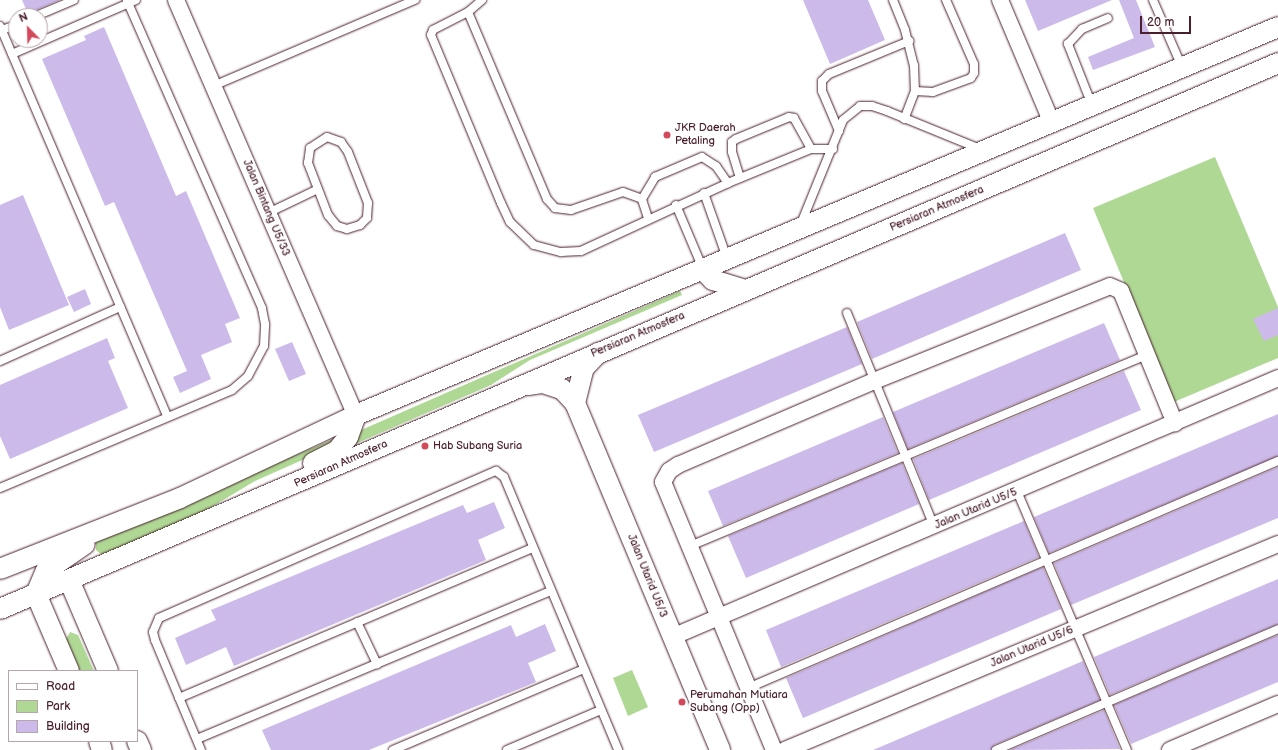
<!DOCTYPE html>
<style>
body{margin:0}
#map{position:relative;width:1278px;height:750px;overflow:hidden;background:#fff;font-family:"Balsamiq Sans",sans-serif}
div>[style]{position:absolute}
.green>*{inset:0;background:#afd895}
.building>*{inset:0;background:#ccbaea}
.roads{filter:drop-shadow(0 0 1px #4a1f2b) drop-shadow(0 0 1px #4a1f2b)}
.service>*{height:8px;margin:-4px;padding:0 4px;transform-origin:4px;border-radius:4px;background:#fff}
.minor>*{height:16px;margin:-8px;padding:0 8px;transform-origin:8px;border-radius:8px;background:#fff}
.tertiary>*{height:20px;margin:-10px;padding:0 10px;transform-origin:10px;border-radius:10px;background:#fff}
.dots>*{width:11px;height:11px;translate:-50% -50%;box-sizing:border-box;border:2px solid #fff;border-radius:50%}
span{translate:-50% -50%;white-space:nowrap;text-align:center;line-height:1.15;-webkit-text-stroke:4px #fff;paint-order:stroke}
.poi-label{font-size:11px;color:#4a1f2b}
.left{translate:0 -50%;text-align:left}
.street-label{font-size:11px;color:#4a1f2b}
.legend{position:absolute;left:8px;top:670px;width:130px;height:72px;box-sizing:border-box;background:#fff;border:1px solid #b7a5aa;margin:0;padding:5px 7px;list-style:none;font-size:12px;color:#4a1f2b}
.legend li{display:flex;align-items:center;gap:8px;height:20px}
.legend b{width:20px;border:1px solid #b7a5aa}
.north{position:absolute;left:8px;top:8px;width:40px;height:40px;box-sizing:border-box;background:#fff;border:1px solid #b7a5aa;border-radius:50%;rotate:337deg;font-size:11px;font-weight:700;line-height:16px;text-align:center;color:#4a1f2b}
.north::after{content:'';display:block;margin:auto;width:14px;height:18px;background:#d1495b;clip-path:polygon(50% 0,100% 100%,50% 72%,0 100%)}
.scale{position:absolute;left:1140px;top:16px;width:51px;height:18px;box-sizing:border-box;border:2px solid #4a1f2b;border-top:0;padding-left:5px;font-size:12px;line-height:14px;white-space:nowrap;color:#4a1f2b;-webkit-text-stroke:3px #fff;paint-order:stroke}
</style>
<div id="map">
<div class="green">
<i style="clip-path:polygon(1215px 157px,1278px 307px,1278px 358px,1174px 402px,1093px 208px)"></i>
<i style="clip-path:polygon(680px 291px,682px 295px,530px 360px,491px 385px,348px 447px,352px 434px)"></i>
<i style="clip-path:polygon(333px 439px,327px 449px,255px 481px,205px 511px,102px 555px,96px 550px,96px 541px)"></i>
<i style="clip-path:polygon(70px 632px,78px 635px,94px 671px,79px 671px,66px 639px)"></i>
<i style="clip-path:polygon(632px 670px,648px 707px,628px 716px,613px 678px)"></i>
</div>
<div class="building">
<i style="clip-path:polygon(22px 0,60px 0,34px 11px,29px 16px)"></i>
<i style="clip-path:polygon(803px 0,868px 0,885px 40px,830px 64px)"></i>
<i style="clip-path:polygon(1025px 0,1112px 0,1038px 31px)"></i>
<i style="clip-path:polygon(1119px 0,1136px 0,1155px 47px,1093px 70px,1088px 57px,1134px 38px)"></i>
<i style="clip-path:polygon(104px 27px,176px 196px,186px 191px,240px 318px,225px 324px,232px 342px,201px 355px,211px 379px,180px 393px,173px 377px,187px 371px,114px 202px,105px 206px,42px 59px,86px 40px,84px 36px)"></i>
<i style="clip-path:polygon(23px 195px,69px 305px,9px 330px,0 307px,0 205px)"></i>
<i style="clip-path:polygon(1065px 233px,1081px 270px,872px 359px,857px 322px)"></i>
<i style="clip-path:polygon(85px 289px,91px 304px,74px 312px,67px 297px)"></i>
<i style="clip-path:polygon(1278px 308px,1278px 335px,1264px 341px,1253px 319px)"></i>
<i style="clip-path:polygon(1104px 323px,1120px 360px,908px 449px,893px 412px)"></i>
<i style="clip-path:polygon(847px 327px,862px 364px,654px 452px,638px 415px)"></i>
<i style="clip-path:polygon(107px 338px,115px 358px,108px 361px,128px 408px,10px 459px,0 436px,0 385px)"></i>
<i style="clip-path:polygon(292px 342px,306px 374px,289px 381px,275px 349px)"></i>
<i style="clip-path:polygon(1124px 371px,1141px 410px,929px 500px,913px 459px)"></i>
<i style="clip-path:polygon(1278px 414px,1278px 456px,1049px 553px,1034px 517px)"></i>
<i style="clip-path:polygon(883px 417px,898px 453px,723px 526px,708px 491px)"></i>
<i style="clip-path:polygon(902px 463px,919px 504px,746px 578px,728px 536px)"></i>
<i style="clip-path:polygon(1278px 467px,1278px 518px,1071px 605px,1054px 563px)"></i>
<i style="clip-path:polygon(494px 502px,505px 528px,478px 540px,486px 560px,234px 666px,226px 647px,186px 665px,175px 638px,216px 620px,211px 610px,463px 505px,467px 513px)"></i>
<i style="clip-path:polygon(1024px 521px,1039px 557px,781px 667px,766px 630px)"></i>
<i style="clip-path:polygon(1043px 567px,1061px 609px,803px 718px,786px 678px)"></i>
<i style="clip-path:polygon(1278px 579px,1278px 624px,1110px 695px,1094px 657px)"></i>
<i style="clip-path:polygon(545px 624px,556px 651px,528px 663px,536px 682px,369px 750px,271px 750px,262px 730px,511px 625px,516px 637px)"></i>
<i style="clip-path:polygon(1278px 635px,1278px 682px,1131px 744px,1114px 705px)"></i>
<i style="clip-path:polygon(1083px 661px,1100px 700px,994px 745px,991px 750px,873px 750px)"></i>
<i style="clip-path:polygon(1104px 710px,1120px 749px,1010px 750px)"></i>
</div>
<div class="roads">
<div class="service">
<i style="left:482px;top:0;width:18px;rotate:139deg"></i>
<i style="left:468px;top:12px;width:39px;rotate:153deg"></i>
<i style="left:433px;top:30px;width:5px;rotate:112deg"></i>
<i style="left:431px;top:35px;width:182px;rotate:67.4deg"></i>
<i style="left:501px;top:203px;width:21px;rotate:65deg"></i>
<i style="left:510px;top:222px;width:33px;rotate:44deg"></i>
<i style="left:534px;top:245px;width:28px;rotate:15deg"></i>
<i style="left:561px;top:252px;width:20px;rotate:-3deg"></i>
<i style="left:581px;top:251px;width:162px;rotate:-24.8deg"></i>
<i style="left:728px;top:183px;width:90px;rotate:-22.3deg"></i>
<i style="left:811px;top:149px;width:22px"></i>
<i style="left:893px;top:0;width:32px;rotate:68deg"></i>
<i style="left:905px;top:30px;width:36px;rotate:76deg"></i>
<i style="left:914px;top:65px;width:26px;rotate:88deg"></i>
<i style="left:915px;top:91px;width:30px;rotate:111deg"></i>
<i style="left:1153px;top:0;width:73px;rotate:66.6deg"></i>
<i style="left:468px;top:12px;width:203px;rotate:67.1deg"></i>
<i style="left:547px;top:199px;width:12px;rotate:48deg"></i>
<i style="left:555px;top:208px;width:16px;rotate:7deg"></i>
<i style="left:571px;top:210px;width:55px;rotate:-19.1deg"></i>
<i style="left:623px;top:192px;width:20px;rotate:20deg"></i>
<i style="left:36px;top:16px;width:41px;rotate:-22.8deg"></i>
<i style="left:0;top:26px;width:424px;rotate:66.8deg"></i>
<i style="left:2px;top:30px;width:15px;rotate:-20deg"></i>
<i style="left:12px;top:54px;width:135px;rotate:-23.5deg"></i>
<i style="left:213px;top:86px;width:220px;rotate:-23.1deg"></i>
<i style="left:915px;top:91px;width:18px;rotate:3deg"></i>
<i style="left:933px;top:92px;width:40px;rotate:-20.2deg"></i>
<i style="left:971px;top:78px;width:6px;rotate:-59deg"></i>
<i style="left:974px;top:73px;width:9px;rotate:-90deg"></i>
<i style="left:974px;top:64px;width:70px;rotate:-113.6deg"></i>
<i style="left:1092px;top:105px;width:66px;rotate:-111.5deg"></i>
<i style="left:1068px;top:44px;width:21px;rotate:-47deg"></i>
<i style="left:1082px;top:29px;width:28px;rotate:-23deg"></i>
<i style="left:839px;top:131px;width:43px;rotate:-113deg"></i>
<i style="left:822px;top:91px;width:10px;rotate:-90deg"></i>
<i style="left:822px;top:81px;width:10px;rotate:-45deg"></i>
<i style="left:829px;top:74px;width:87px;rotate:-22.4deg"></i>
<i style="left:327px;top:137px;width:15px;rotate:20deg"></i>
<i style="left:341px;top:142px;width:12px;rotate:55deg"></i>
<i style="left:348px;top:152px;width:55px;rotate:68.6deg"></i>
<i style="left:368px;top:203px;width:15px;rotate:94deg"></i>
<i style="left:367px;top:218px;width:10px;rotate:135deg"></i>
<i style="left:360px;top:225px;width:14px;rotate:163deg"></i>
<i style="left:347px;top:229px;width:10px;rotate:-163deg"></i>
<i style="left:337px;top:226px;width:14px;rotate:-129deg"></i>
<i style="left:328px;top:215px;width:56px;rotate:-111deg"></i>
<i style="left:308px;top:163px;width:15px;rotate:-82deg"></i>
<i style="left:310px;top:148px;width:20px;rotate:-33deg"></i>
<i style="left:740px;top:178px;width:27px;rotate:-107deg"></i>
<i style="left:732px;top:152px;width:10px;rotate:-90deg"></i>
<i style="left:732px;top:142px;width:5px;rotate:-37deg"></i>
<i style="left:736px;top:139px;width:57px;rotate:-22.5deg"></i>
<i style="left:789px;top:117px;width:5px;rotate:11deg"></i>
<i style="left:794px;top:118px;width:35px;rotate:61deg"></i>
<i style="left:704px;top:193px;width:69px;rotate:70.5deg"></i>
<i style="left:676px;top:205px;width:69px;rotate:67.1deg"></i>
<i style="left:268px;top:213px;width:55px;rotate:-25.6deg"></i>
<i style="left:648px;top:218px;width:20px;rotate:-108deg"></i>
<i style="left:642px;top:199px;width:26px;rotate:-59deg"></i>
<i style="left:655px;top:177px;width:51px;rotate:-23.1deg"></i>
<i style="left:702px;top:157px;width:17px;rotate:33deg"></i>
<i style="left:716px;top:166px;width:21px;rotate:55deg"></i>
<i style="left:800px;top:226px;width:114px;rotate:-67.9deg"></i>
<i style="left:843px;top:120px;width:22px;rotate:-39deg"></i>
<i style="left:860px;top:106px;width:12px"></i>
<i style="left:872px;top:106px;width:16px;rotate:18deg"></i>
<i style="left:887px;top:111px;width:100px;rotate:22.2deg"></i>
<i style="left:847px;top:313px;width:230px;rotate:67.8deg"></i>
<i style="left:0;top:361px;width:132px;rotate:-24.2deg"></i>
<i style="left:0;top:488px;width:252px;rotate:-22.9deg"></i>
<i style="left:232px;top:390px;width:21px;rotate:-41deg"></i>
<i style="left:248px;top:376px;width:34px;rotate:-62deg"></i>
<i style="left:264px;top:346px;width:22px;rotate:-87deg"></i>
<i style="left:265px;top:324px;width:16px;rotate:-101deg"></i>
<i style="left:262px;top:308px;width:336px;rotate:-113.7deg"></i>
<i style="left:1017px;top:491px;width:281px;rotate:67deg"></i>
<i style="left:690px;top:546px;width:495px;rotate:-22.7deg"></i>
<i style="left:357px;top:622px;width:47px;rotate:64.5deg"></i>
<i style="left:748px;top:688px;width:577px;rotate:-23.19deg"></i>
<i style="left:179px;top:698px;width:384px;rotate:-23deg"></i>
<i style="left:197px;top:739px;width:384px;rotate:-22.7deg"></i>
<i style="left:201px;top:750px;width:119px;rotate:-112.7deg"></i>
<i style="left:155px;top:640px;width:8px;rotate:-104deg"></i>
<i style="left:153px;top:632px;width:15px;rotate:-67deg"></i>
<i style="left:159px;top:618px;width:368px;rotate:-23.6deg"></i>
<i style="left:496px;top:471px;width:10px;rotate:37deg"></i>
<i style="left:504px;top:477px;width:296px;rotate:67.3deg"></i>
<i style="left:393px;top:750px;width:207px;rotate:-23deg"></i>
<i style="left:507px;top:750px;width:102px;rotate:-23.1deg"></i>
<i style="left:996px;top:750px;width:307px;rotate:-23.2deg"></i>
</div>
<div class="minor">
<i style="left:176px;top:0;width:452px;rotate:66.6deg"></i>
<i style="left:1000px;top:0;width:134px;rotate:67.1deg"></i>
<i style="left:672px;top:637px;width:659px;rotate:-23.14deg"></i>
<i style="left:774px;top:750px;width:290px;rotate:-112.5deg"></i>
<i style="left:663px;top:482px;width:13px;rotate:-61deg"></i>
<i style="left:669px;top:471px;width:11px;rotate:-34deg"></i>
<i style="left:678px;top:465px;width:213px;rotate:-23.2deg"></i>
<i style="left:874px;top:381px;width:254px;rotate:-21.9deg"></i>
<i style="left:1110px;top:286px;width:12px;rotate:24deg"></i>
<i style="left:1121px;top:291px;width:143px;rotate:67.8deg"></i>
<i style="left:785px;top:750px;width:534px;rotate:-22.68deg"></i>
<i style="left:1170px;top:750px;width:117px;rotate:-23.1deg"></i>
</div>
<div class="tertiary">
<i style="left:703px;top:270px;width:14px;rotate:45deg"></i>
<i style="left:713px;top:280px;width:34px;rotate:17deg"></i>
<i style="left:528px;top:385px;width:15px;rotate:-8deg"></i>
<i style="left:543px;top:383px;width:20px;rotate:18deg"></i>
<i style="left:562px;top:389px;width:19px;rotate:47deg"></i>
<i style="left:575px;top:403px;width:376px;rotate:67.3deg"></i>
<i style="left:575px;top:403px;width:36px;rotate:-76deg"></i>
<i style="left:584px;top:368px;width:21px;rotate:-47deg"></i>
<i style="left:313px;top:463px;width:27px;rotate:-27deg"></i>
<i style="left:337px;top:451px;width:18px;rotate:-52deg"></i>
<i style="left:348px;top:437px;width:23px;rotate:-70deg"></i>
<i style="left:0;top:569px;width:193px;rotate:-21.5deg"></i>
<i style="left:180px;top:498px;width:195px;rotate:-25.2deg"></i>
<i style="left:356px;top:415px;width:1000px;rotate:-22.82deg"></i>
<i style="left:69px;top:580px;width:99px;rotate:66.8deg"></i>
<i style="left:0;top:609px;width:1390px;rotate:-23.13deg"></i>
<i style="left:69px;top:671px;width:84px;rotate:-113.2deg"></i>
<i style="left:36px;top:594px;width:25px;rotate:-67deg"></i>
<i style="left:46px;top:571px;width:47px;rotate:-34.7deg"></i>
<i style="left:99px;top:741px;width:9px;rotate:72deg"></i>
<i style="left:137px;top:741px;width:10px;rotate:66deg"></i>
</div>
</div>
<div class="dots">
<i style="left:667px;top:135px;background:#d1495b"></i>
<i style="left:425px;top:446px;background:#d1495b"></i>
<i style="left:682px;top:702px;background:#d1495b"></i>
</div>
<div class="poi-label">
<span class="left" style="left:675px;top:135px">JKR Daerah<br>Petaling</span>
<span class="left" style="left:433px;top:446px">Hab Subang Suria</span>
<span class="left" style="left:690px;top:702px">Perumahan Mutiara<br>Subang (Opp)</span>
</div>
<div class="street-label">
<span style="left:266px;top:208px;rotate:67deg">Jalan Bintang U5/33</span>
<span style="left:937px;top:209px;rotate:-23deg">Persiaran Atmosfera</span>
<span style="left:638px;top:335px;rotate:-23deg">Persiaran Atmosfera</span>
<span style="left:341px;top:464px;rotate:-24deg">Persiaran Atmosfera</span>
<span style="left:976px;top:509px;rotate:-23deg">Jalan Utarid U5/5</span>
<span style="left:647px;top:576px;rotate:68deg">Jalan Utarid U5/3</span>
<span style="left:1032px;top:647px;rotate:-23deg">Jalan Utarid U5/6</span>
</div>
<ul class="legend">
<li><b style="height:5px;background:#fff"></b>Road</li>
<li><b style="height:11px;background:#afd895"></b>Park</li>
<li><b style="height:11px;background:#ccbaea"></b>Building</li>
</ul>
<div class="north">N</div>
<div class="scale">20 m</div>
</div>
